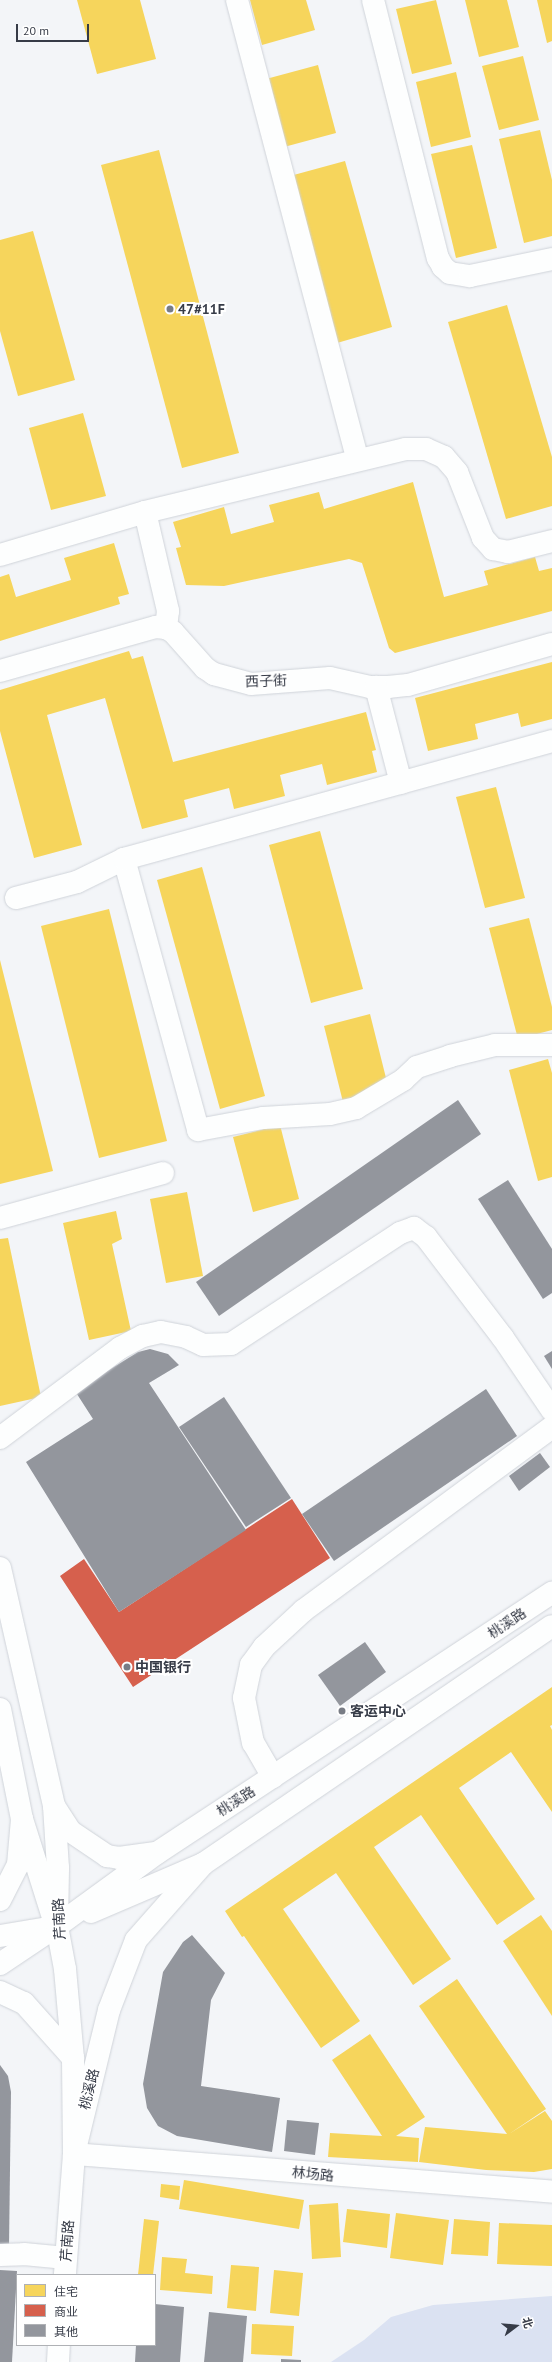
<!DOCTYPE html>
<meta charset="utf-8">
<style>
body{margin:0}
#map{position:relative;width:552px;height:2362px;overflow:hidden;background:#f3f5f8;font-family:"PT Sans","Noto Sans SC",sans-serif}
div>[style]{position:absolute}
.green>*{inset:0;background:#dbe2f2}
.homes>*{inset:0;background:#f6d55c}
.shops>*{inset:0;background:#d6604d}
.building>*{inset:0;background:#93969d}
.roads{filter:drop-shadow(0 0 1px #cfd3d9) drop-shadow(0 0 1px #cfd3d9)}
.minor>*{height:22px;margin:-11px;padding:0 11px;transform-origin:11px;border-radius:11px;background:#fdfefe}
.major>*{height:22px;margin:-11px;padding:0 11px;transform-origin:11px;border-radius:11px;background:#fdfefe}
.dots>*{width:11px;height:11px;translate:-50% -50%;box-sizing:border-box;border:2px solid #fff;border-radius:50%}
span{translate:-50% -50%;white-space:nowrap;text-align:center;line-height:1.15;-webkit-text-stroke:4px #fff;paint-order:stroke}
.poi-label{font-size:14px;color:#363b47;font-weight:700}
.left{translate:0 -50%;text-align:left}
.street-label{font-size:14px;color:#363b47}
.legend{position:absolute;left:16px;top:2274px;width:140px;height:72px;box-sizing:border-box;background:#fff;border:1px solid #afb1b5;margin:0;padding:5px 7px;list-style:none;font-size:12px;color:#363b47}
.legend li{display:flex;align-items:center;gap:8px;height:20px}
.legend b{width:20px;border:1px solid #afb1b5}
.north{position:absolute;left:496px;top:2306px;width:40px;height:40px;-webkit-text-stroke:3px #fff;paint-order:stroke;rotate:74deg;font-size:11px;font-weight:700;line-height:16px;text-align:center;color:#363b47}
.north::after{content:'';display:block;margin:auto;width:14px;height:18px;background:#363b47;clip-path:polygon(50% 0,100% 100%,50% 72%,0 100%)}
.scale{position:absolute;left:16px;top:24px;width:73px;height:18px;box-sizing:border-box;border:2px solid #363b47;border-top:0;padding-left:5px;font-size:12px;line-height:14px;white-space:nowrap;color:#363b47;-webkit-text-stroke:3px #fff;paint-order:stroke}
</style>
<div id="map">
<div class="green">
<i style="clip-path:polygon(552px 2296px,552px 2362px,331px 2362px,364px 2340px,391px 2317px,433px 2305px)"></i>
</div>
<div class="homes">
<i style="clip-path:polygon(77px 0,140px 0,156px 59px,97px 74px)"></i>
<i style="clip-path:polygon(250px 0,306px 0,315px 30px,262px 45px)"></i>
<i style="clip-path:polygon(436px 0,452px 64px,412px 74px,396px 9px)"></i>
<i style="clip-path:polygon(465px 0,507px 0,519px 47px,479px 57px)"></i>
<i style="clip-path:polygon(537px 0,552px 0,552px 41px,547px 43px)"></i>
<i style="clip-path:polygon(523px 56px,539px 120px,499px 130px,482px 66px)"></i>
<i style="clip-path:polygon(318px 65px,336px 133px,284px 147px,266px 79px)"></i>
<i style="clip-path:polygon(456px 72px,471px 137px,431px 147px,416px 82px)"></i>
<i style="clip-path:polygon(540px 130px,552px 180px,552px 236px,524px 243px,499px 139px)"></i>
<i style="clip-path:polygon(472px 145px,497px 248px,456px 258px,431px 154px)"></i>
<i style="clip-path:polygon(159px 150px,239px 453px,182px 468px,101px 165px)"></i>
<i style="clip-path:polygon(345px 161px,392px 327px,337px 343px,290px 176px)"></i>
<i style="clip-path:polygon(33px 231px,75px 380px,18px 396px,0 331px,0 240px)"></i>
<i style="clip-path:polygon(507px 305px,552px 457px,552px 506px,506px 519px,448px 322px)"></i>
<i style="clip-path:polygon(83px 413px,106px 496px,51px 510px,29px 428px)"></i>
<i style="clip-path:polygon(413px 482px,444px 597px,488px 585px,484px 571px,535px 557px,539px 571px,552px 568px,552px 611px,395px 653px,389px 648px,362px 563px,349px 559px,224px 586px,186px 585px,176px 548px,181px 547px,173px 522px,224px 507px,231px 534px,274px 522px,269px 505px,319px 492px,324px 509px)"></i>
<i style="clip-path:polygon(114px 543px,129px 594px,118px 597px,120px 604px,0 641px,0 577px,9px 574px,16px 597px,71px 580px,64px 558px)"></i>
<i style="clip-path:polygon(129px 651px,132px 659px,143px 656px,177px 776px,173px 762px,366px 712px,376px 750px,372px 751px,377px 772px,327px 785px,322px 764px,280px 775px,285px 796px,234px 809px,229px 788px,184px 800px,188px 817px,142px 829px,105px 698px,47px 715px,82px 845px,34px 858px,0 731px,0 690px)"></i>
<i style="clip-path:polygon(552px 662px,552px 719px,521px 727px,518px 713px,475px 724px,478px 739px,428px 751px,415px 698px)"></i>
<i style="clip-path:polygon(496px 787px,525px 898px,485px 908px,456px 797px)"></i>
<i style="clip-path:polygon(320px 831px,363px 989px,311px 1003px,269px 845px)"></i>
<i style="clip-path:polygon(202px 867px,265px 1096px,220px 1109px,157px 880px)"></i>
<i style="clip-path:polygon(109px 909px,167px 1141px,99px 1158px,41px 926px)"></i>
<i style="clip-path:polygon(529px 918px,552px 1007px,552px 1030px,518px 1039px,489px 928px)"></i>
<i style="clip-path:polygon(0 960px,53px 1171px,0 1184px)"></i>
<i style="clip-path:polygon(370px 1014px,389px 1090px,343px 1102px,324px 1026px)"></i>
<i style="clip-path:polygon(548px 1059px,552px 1073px,552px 1177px,538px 1181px,509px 1070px)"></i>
<i style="clip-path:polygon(280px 1125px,299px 1199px,253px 1212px,233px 1137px)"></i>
<i style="clip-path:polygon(187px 1192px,203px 1276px,166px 1283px,150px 1199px)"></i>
<i style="clip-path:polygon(116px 1211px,122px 1239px,112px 1244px,131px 1331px,89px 1340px,63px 1223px)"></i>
<i style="clip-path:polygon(8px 1238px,41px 1397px,0 1406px,0 1239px)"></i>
<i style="clip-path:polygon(552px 1687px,552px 1725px,550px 1726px,552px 1730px,552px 1812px,511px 1752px,459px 1788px,535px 1899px,497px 1925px,421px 1815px,374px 1847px,451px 1959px,413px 1985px,336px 1873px,283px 1909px,360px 2021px,321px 2048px,244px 1936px,242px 1937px,225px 1911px)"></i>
<i style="clip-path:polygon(541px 1915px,552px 1931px,552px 2016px,503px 1941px)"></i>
<i style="clip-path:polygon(457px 1979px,546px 2109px,509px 2134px,545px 2111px,552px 2121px,552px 2169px,534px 2172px,486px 2170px,419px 2162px,425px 2127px,507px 2134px,419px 2006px)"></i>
<i style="clip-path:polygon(370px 2034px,425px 2117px,396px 2136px,419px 2138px,418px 2162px,328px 2157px,330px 2133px,382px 2136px,332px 2060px)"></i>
<i style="clip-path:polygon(184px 2180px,304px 2200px,299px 2229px,179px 2209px)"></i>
<i style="clip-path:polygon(161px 2184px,180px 2186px,179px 2200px,160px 2197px)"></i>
<i style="clip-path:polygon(338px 2203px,341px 2257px,312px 2259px,309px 2205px)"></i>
<i style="clip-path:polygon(347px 2209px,390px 2214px,387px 2248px,343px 2242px)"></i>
<i style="clip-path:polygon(396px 2213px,449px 2220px,443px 2265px,390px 2258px)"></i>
<i style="clip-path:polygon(144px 2219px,159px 2221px,153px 2275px,138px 2275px)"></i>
<i style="clip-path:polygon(454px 2219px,490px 2222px,488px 2256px,451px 2254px)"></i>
<i style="clip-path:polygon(499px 2223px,552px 2225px,552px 2266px,497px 2264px)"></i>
<i style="clip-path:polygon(162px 2257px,187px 2259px,185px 2273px,213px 2276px,212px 2294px,160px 2290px)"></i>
<i style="clip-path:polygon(231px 2265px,259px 2267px,256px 2311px,227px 2308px)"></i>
<i style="clip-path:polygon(274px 2270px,303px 2273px,299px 2316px,270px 2313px)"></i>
<i style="clip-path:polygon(252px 2324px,294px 2326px,292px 2356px,251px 2354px)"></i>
</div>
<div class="shops">
<i style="clip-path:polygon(292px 1499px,330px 1558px,133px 1687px,60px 1576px,84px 1559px,119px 1612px)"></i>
</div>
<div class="building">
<i style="clip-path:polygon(458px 1100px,481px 1134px,219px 1316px,196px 1282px)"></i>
<i style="clip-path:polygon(508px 1180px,552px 1249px,552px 1293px,543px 1299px,478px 1199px)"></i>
<i style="clip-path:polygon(150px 1349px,168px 1354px,179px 1365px,149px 1383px,246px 1530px,119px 1612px,26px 1462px,93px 1419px,75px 1391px,138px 1352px)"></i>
<i style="clip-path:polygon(552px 1351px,552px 1369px,544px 1356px)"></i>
<i style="clip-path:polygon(486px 1389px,517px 1436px,334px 1561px,302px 1514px)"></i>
<i style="clip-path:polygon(224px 1397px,291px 1498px,246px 1527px,179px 1427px)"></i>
<i style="clip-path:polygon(540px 1453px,550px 1467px,519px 1491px,509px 1476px)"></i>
<i style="clip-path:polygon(365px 1642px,386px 1672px,340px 1706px,318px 1675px)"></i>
<i style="clip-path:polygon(192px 1935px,225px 1973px,211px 2000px,201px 2086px,280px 2098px,272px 2152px,177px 2136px,158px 2126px,147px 2108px,143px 2084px,163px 1972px,183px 1942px)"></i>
<i style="clip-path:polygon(0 2065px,8px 2076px,11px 2092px,9px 2246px,0 2246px)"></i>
<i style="clip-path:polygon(287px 2120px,319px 2123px,315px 2155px,284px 2151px)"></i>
<i style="clip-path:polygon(0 2270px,17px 2271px,12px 2362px,0 2362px)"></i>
<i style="clip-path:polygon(155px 2304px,184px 2307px,180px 2362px,135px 2362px,136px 2345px,155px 2345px)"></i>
<i style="clip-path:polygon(209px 2312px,247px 2316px,243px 2362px,204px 2362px)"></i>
<i style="clip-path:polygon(281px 2359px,301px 2360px,301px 2362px,281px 2362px)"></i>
</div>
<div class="roads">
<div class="minor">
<i style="left:237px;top:0;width:474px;rotate:75.3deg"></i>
<i style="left:373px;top:0;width:266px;rotate:75.9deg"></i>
<i style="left:438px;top:258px;width:10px;rotate:61deg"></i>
<i style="left:443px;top:267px;width:9px;rotate:41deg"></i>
<i style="left:450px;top:273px;width:20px;rotate:9deg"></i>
<i style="left:470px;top:276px;width:84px;rotate:-11.7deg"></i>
<i style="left:145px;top:512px;width:102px;rotate:76.9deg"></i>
<i style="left:168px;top:611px;width:17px;rotate:97deg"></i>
<i style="left:0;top:555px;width:151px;rotate:-16.5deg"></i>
<i style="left:145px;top:512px;width:268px;rotate:-13.6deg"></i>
<i style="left:406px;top:449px;width:20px"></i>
<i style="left:426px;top:449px;width:20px;rotate:24deg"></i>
<i style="left:444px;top:457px;width:20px;rotate:49deg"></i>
<i style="left:457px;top:472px;width:71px;rotate:68.5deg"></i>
<i style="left:483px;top:538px;width:15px;rotate:48deg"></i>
<i style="left:493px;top:549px;width:15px;rotate:11deg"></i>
<i style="left:508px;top:552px;width:45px;rotate:-14deg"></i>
<i style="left:0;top:671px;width:162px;rotate:-15.8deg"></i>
<i style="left:156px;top:627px;width:10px;rotate:6deg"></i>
<i style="left:166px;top:628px;width:8px;rotate:30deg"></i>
<i style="left:173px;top:632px;width:48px;rotate:48.4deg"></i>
<i style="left:205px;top:668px;width:11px;rotate:34deg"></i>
<i style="left:214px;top:674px;width:38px;rotate:15deg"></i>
<i style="left:251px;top:684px;width:79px;rotate:-4.3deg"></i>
<i style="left:330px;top:678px;width:41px;rotate:12.7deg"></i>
<i style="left:370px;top:687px;width:18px"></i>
<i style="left:388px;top:687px;width:20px;rotate:-6deg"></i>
<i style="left:408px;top:685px;width:150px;rotate:-15.9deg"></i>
<i style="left:376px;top:687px;width:99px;rotate:75.4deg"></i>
<i style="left:124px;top:859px;width:281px;rotate:74.7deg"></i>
<i style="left:198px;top:1130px;width:66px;rotate:-10.5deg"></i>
<i style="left:263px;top:1118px;width:67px;rotate:-3.4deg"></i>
<i style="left:330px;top:1114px;width:27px;rotate:-13deg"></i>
<i style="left:356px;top:1108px;width:55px;rotate:-30.8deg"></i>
<i style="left:403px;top:1080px;width:19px;rotate:-43deg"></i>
<i style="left:417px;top:1067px;width:35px;rotate:-18deg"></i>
<i style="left:450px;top:1056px;width:46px;rotate:-13.7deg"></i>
<i style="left:495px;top:1045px;width:57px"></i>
<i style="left:16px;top:898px;width:63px;rotate:-14.7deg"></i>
<i style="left:77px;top:882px;width:52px;rotate:-26.1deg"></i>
<i style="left:124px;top:859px;width:444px;rotate:-15.4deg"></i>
<i style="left:0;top:1218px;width:169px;rotate:-15.4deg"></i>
<i style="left:0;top:1438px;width:150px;rotate:-36.9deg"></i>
<i style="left:120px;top:1348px;width:26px;rotate:-28deg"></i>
<i style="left:143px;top:1336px;width:18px;rotate:-13deg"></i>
<i style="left:161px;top:1332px;width:25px;rotate:11deg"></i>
<i style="left:186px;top:1337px;width:19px;rotate:25deg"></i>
<i style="left:203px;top:1345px;width:28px;rotate:-2deg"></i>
<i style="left:231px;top:1344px;width:202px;rotate:-33.3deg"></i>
<i style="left:400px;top:1233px;width:15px;rotate:-20deg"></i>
<i style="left:414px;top:1228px;width:15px;rotate:37deg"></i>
<i style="left:426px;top:1237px;width:127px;rotate:52.7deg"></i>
<i style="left:503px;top:1338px;width:87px;rotate:55.8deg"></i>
<i style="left:273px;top:1777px;width:39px;rotate:-120deg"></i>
<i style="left:253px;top:1743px;width:46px;rotate:-101.3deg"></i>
<i style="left:244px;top:1698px;width:34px;rotate:-78deg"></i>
<i style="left:251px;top:1665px;width:22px;rotate:-54deg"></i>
<i style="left:264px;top:1647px;width:54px;rotate:-42.8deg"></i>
<i style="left:304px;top:1610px;width:308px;rotate:-36.4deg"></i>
<i style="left:54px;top:1806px;width:30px;rotate:57deg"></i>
<i style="left:70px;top:1831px;width:45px;rotate:34deg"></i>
<i style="left:107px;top:1856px;width:12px;rotate:9deg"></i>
<i style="left:119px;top:1858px;width:35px;rotate:-8deg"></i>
<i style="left:203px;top:1864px;width:101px;rotate:131.4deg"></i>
<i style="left:136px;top:1940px;width:75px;rotate:111.1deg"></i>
<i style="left:109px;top:2010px;width:148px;rotate:103.7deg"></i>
<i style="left:74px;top:2154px;width:480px;rotate:4.5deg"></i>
<i style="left:0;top:1900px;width:39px;rotate:-63deg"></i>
<i style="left:18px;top:1865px;width:46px;rotate:-85deg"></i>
<i style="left:91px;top:1912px;width:122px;rotate:-23.2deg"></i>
<i style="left:203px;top:1864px;width:422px;rotate:-34.3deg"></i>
<i style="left:0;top:1936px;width:50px;rotate:-9.3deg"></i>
<i style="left:0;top:1964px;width:69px;rotate:-33.7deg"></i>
<i style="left:57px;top:1926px;width:124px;rotate:-36.1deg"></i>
<i style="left:157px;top:1853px;width:473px;rotate:-33.4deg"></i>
<i style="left:0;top:1992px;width:26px;rotate:25deg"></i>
<i style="left:24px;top:2003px;width:74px;rotate:48.3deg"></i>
<i style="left:0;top:2255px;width:24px;rotate:-2deg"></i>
<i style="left:24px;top:2254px;width:42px;rotate:5.4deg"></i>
</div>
<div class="major">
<i style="left:0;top:1568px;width:244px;rotate:77.2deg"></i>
<i style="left:54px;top:1806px;width:62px;rotate:86.3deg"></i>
<i style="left:58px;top:1868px;width:58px;rotate:91deg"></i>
<i style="left:57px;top:1926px;width:44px;rotate:79.5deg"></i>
<i style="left:65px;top:1969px;width:89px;rotate:84.9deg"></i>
<i style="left:73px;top:2058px;width:96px;rotate:89.4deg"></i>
<i style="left:74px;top:2154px;width:121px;rotate:94.3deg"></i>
<i style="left:0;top:1709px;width:112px;rotate:78.7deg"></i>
<i style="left:22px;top:1819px;width:100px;rotate:72.5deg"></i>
<i style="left:58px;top:2362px;width:17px;rotate:-87deg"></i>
</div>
</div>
<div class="dots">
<i style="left:170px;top:309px;background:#787c85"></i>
<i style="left:127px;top:1667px;background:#787c85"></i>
<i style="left:342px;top:1711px;background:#787c85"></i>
</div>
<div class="poi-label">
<span class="left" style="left:178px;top:309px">47#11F</span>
<span class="left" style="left:135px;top:1667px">中国银行</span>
<span class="left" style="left:350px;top:1711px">客运中心</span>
</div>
<div class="street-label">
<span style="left:266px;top:681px;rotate:-2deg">西子街</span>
<span style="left:507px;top:1623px;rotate:-34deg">桃溪路</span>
<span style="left:236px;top:1801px;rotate:-33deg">桃溪路</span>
<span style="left:59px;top:1919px;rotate:-93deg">芹南路</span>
<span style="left:89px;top:2089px;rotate:-76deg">桃溪路</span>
<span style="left:313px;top:2174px;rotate:5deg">林场路</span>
<span style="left:67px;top:2241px;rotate:-86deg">芹南路</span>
</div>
<ul class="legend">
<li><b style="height:11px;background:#f6d55c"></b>住宅</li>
<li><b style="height:11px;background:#d6604d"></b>商业</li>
<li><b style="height:11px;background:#93969d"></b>其他</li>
</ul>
<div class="north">北</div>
<div class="scale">20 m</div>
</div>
